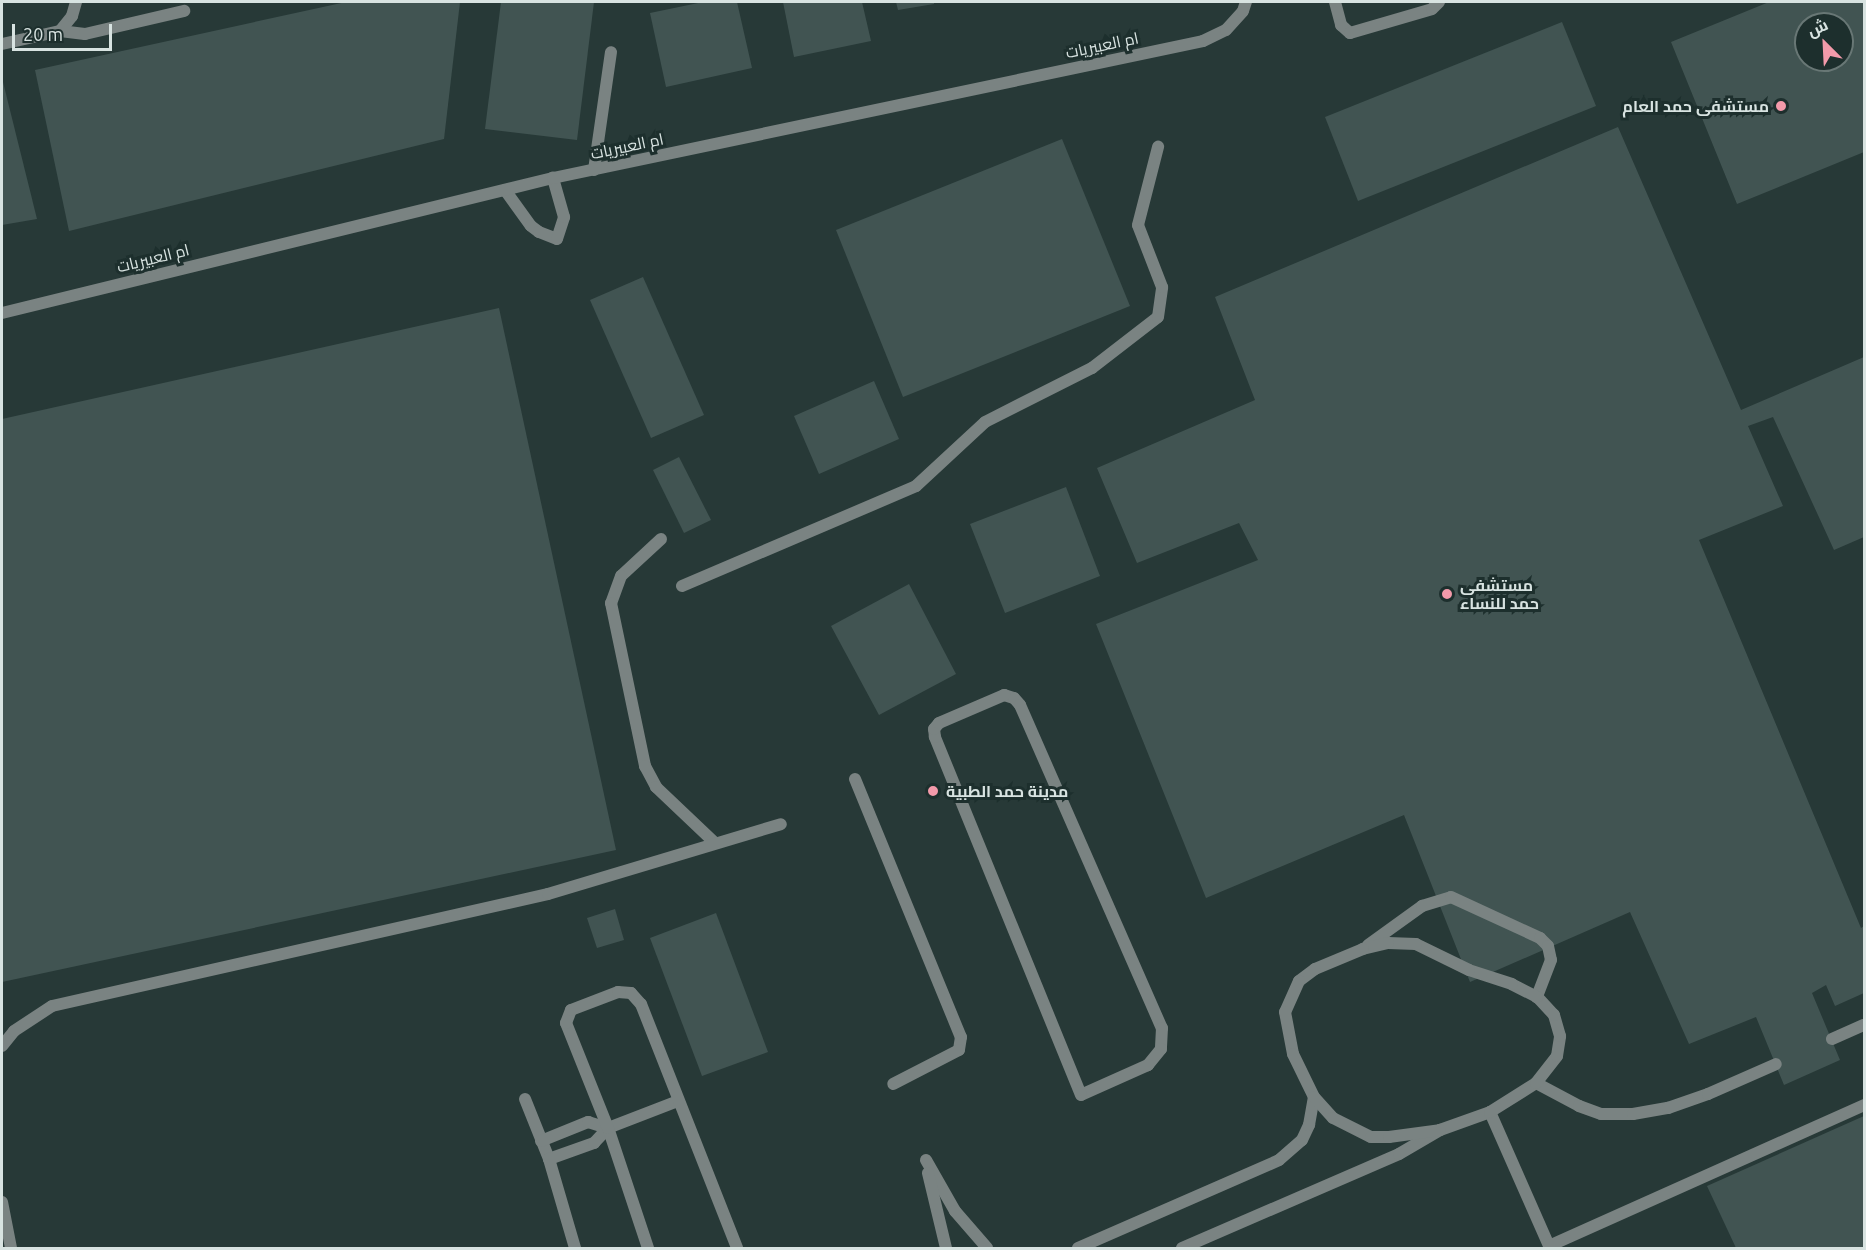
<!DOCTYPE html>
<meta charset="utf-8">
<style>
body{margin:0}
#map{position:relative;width:1866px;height:1250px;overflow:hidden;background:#273937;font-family:Ubuntu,Cairo,sans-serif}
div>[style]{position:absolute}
.building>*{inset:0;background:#415452}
.service>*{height:12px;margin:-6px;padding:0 6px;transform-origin:6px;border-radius:6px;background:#7a8382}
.minor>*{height:12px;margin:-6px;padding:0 6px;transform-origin:6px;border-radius:6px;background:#7a8382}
.dots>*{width:16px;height:16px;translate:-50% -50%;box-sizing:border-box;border:3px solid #1d2f2d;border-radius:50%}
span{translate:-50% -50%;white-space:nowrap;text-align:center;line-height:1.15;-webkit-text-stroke:6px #1d2f2d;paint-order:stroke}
.street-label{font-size:16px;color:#d8e3e1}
.poi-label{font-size:16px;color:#d8e3e1;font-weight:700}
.right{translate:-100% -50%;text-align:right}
.left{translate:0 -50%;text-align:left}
.frame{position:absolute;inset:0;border:3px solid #d8e3e1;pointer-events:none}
.north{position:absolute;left:1794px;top:12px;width:60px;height:60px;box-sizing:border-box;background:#1d2f2d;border:2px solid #687775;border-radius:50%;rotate:336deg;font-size:16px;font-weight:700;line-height:24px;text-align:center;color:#d8e3e1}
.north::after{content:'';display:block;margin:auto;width:21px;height:27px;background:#f39aaa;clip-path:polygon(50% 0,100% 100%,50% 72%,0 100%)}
.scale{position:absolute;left:12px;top:24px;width:100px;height:27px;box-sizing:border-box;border:3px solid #d8e3e1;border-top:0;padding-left:8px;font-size:18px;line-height:21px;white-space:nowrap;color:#d8e3e1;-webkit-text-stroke:4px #1d2f2d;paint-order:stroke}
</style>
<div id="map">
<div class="building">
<i style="clip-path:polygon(346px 2px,460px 2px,444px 139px,69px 231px,35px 70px)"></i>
<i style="clip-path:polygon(501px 2px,594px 2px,577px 140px,485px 129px)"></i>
<i style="clip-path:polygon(703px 2px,737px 2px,752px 68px,666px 87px,650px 13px)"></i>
<i style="clip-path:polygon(783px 2px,862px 2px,871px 41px,794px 57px)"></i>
<i style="clip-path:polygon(896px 2px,934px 2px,934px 4px,898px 10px)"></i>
<i style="clip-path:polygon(evenodd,1769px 2px,1864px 2px,1864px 152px,1737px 204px,1671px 42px,1769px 2px,1806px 24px,1842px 24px,1842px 60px,1806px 60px,1806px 24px)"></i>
<i style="clip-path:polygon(1562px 22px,1596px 106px,1358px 201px,1325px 117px)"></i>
<i style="clip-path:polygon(2px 78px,37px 219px,2px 225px)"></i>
<i style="clip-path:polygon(1618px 127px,1741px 410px,1864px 357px,1864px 537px,1834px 550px,1773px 417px,1748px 426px,1783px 506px,1699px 540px,1861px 928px,1864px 926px,1864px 993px,1835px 1006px,1826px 985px,1812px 993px,1840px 1060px,1784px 1085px,1756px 1017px,1689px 1044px,1630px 912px,1470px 982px,1404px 815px,1206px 898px,1096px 624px,1258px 560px,1239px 523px,1137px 563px,1097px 468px,1255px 400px,1215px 297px)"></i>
<i style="clip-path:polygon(1062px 139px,1130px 306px,903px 397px,836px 230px)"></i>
<i style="clip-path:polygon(643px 277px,704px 415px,651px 438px,590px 300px)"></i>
<i style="clip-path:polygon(499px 308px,616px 850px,2px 982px,2px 419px)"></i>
<i style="clip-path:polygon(874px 381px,899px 439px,819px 474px,794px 416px)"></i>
<i style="clip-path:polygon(679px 457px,711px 520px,684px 533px,653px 470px)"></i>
<i style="clip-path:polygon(1066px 487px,1100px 576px,1005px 613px,970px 524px)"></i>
<i style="clip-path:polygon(909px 584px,956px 674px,879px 715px,831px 626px)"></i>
<i style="clip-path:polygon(615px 909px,624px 940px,597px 948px,587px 918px)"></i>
<i style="clip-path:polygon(716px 913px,768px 1052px,702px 1076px,650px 938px)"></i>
<i style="clip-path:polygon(1864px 1116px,1864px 1248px,1736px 1248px,1707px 1186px)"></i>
</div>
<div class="service">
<i style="left:1335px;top:2px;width:24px;rotate:75deg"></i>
<i style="left:1341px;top:25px;width:12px;rotate:42deg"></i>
<i style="left:1350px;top:33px;width:85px;rotate:-16.3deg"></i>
<i style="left:1432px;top:9px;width:10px;rotate:-45deg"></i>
<i style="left:60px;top:31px;width:25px;rotate:7deg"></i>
<i style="left:85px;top:34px;width:102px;rotate:-13.1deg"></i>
<i style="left:594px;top:170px;width:119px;rotate:-81.8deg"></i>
<i style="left:505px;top:190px;width:44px;rotate:54.2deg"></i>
<i style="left:531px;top:226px;width:10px;rotate:37deg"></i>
<i style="left:539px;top:232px;width:19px;rotate:21deg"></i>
<i style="left:557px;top:239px;width:23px;rotate:-72deg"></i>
<i style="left:564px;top:217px;width:41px;rotate:-105.8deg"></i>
<i style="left:661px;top:539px;width:54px;rotate:137.2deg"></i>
<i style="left:621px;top:576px;width:29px;rotate:110deg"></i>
<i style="left:611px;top:603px;width:167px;rotate:78.2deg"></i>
<i style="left:645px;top:766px;width:24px;rotate:62deg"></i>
<i style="left:656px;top:787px;width:81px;rotate:43.5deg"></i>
<i style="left:682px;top:586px;width:254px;rotate:-23.1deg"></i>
<i style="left:916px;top:486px;width:94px;rotate:-42.8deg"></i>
<i style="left:985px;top:422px;width:120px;rotate:-26.8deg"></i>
<i style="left:1092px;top:368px;width:83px;rotate:-37.7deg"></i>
<i style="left:1158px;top:317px;width:30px;rotate:-82deg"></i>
<i style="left:1162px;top:287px;width:66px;rotate:-111.2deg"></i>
<i style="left:1138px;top:225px;width:81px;rotate:-75.6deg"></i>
<i style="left:1004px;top:695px;width:10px;rotate:17deg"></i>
<i style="left:1014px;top:698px;width:9px;rotate:49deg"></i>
<i style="left:1020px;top:705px;width:353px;rotate:66.3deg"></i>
<i style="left:1162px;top:1028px;width:21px;rotate:93deg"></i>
<i style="left:1161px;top:1049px;width:21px;rotate:129deg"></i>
<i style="left:1148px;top:1065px;width:73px;rotate:155.9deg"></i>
<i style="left:1081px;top:1095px;width:387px;rotate:-112.2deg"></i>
<i style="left:935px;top:737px;width:8px;rotate:-97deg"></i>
<i style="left:934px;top:729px;width:8px;rotate:-50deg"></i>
<i style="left:939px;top:723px;width:71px;rotate:-23.3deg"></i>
<i style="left:855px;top:779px;width:279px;rotate:67.7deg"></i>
<i style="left:961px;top:1037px;width:13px;rotate:99deg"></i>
<i style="left:959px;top:1050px;width:74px;rotate:152.7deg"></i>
<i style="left:1368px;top:945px;width:67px;rotate:-35.8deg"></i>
<i style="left:1422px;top:906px;width:30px;rotate:-17deg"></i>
<i style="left:1451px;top:897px;width:98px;rotate:24.7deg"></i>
<i style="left:1540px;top:938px;width:11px;rotate:45deg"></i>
<i style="left:1548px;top:946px;width:14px;rotate:78deg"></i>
<i style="left:1551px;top:960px;width:40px;rotate:111deg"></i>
<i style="left:1832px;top:1039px;width:35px;rotate:-24deg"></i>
<i style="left:2px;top:1046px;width:19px;rotate:-51deg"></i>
<i style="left:14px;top:1031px;width:45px;rotate:-33.3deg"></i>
<i style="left:52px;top:1006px;width:508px;rotate:-12.72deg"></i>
<i style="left:548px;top:894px;width:243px;rotate:-16.7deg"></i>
<i style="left:1536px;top:1083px;width:49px;rotate:28.1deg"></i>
<i style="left:1579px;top:1106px;width:23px;rotate:20deg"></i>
<i style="left:1601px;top:1114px;width:32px"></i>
<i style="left:1633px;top:1114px;width:36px;rotate:-10deg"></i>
<i style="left:1668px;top:1108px;width:42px;rotate:-19.3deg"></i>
<i style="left:1708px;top:1094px;width:74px;rotate:-23.8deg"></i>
<i style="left:525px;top:1099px;width:65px;rotate:68.2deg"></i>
<i style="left:549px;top:1159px;width:93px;rotate:73.7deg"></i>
<i style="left:1490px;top:1112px;width:149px;rotate:66.2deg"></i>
<i style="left:541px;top:1141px;width:51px;rotate:-22deg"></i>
<i style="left:588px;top:1122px;width:21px;rotate:17deg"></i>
<i style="left:549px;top:1159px;width:48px;rotate:-19.6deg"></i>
<i style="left:594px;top:1143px;width:21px;rotate:-47deg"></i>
<i style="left:608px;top:1128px;width:75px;rotate:-21.1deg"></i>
<i style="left:926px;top:1160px;width:59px;rotate:60.4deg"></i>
<i style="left:955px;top:1211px;width:49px;rotate:49.1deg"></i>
<i style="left:928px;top:1173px;width:77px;rotate:76.5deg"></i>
<i style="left:2px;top:1202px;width:47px;rotate:78.9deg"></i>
<i style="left:1549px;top:1246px;width:345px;rotate:-24.1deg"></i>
<i style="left:648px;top:1248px;width:126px;rotate:-108.4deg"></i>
<i style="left:608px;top:1128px;width:113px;rotate:-111.8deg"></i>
<i style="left:566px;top:1023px;width:14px;rotate:-69deg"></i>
<i style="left:571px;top:1010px;width:50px;rotate:-21deg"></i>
<i style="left:618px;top:992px;width:13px;rotate:4deg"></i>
<i style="left:631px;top:993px;width:15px;rotate:48deg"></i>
<i style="left:641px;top:1004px;width:262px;rotate:68.5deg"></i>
<i style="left:1078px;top:1248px;width:219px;rotate:-23.6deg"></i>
<i style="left:1279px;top:1160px;width:30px;rotate:-41deg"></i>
<i style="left:1302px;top:1140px;width:17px;rotate:-65deg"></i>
<i style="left:1309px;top:1125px;width:28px;rotate:-80deg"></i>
<i style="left:1182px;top:1248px;width:236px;rotate:-23.4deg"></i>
<i style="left:1399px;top:1154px;width:48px;rotate:-30.3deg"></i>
<i style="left:1440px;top:1130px;width:53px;rotate:-19.8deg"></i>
<i style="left:1490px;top:1112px;width:54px;rotate:-32.2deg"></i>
<i style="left:1536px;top:1083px;width:34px;rotate:-52deg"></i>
<i style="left:1557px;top:1056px;width:20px;rotate:-81deg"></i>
<i style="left:1560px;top:1036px;width:22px;rotate:-106deg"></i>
<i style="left:1554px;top:1015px;width:25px;rotate:-133deg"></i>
<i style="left:1537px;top:997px;width:28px;rotate:-153deg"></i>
<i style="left:1512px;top:984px;width:45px;rotate:-162deg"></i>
<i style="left:1469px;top:970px;width:59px;rotate:-153.9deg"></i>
<i style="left:1416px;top:944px;width:28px;rotate:-178deg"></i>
<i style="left:1388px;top:943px;width:26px;rotate:167deg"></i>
<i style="left:1363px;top:949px;width:52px;rotate:157.4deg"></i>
<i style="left:1315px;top:969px;width:20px;rotate:143deg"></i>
<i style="left:1299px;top:981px;width:34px;rotate:114deg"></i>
<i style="left:1285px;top:1012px;width:43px;rotate:79.2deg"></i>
<i style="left:1293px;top:1054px;width:48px;rotate:64deg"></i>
<i style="left:1314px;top:1097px;width:28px;rotate:48deg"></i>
<i style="left:1333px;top:1118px;width:42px;rotate:26.6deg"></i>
<i style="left:1371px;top:1137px;width:18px"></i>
<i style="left:1389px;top:1137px;width:51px;rotate:-7.8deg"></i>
</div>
<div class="minor">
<i style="left:2px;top:44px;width:59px;rotate:-12.6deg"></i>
<i style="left:60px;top:31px;width:19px;rotate:-51deg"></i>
<i style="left:72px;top:16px;width:15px;rotate:-74deg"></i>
<i style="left:2px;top:313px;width:567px;rotate:-13.77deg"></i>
<i style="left:553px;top:178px;width:664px;rotate:-11.9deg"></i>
<i style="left:1203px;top:41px;width:25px;rotate:-26deg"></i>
<i style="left:1226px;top:30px;width:25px;rotate:-48deg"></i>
<i style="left:1243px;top:11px;width:9px;rotate:-72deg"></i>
</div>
<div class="dots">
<i style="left:1781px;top:106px;background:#f39aaa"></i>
<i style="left:1447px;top:594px;background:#f39aaa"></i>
<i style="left:933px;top:791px;background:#f39aaa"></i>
</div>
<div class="street-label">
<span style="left:1102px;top:45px;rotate:-12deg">ام العبيريات</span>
<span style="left:627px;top:146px;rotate:-12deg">ام العبيريات</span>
<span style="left:153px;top:258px;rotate:-14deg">ام العبيريات</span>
</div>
<div class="poi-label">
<span class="right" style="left:1769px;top:106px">مستشفى حمد العام</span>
<span class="left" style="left:1460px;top:594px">مستشفى<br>حمد للنساء</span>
<span class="left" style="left:946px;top:791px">مدينة حمد الطبية</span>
</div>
<div class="frame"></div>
<div class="north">ش</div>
<div class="scale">20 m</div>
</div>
